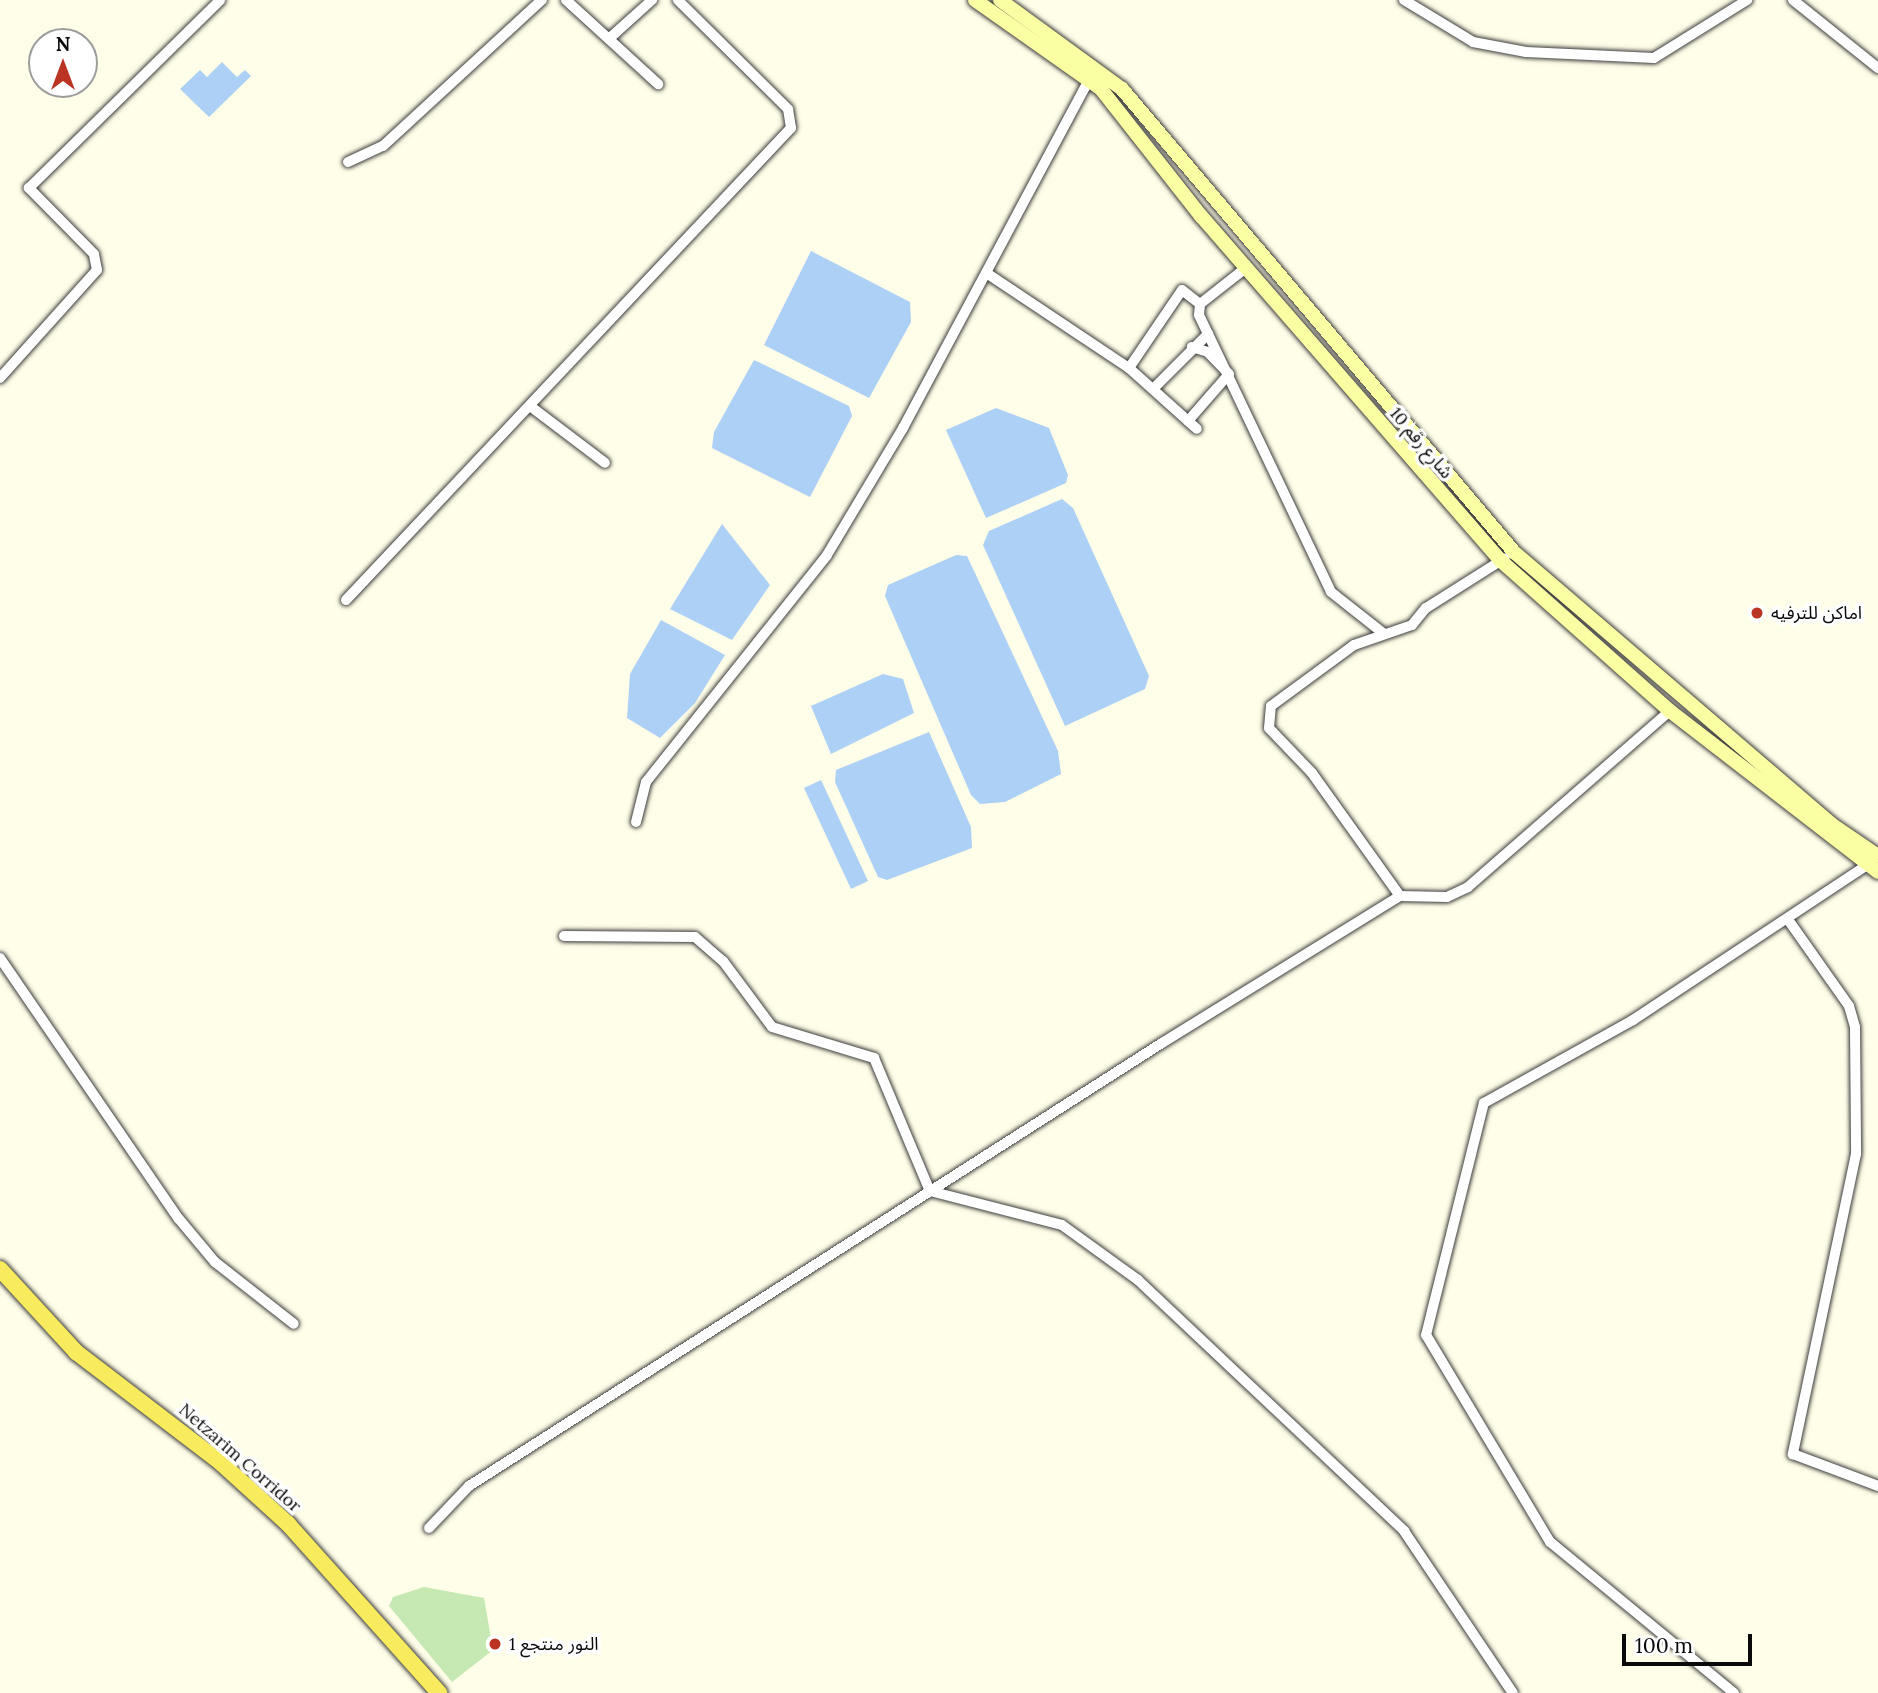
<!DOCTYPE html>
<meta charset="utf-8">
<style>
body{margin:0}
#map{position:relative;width:1878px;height:1693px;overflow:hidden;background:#fffee8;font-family:Lora,"Noto Sans Arabic",serif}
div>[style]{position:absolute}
.green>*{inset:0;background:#c6e8b3}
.water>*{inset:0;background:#add0f6}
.roads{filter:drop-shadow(0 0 2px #3d3d3d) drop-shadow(0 0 2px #3d3d3d)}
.street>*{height:10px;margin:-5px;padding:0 5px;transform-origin:5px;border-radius:5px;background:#fff}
.secondary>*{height:14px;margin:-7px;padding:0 7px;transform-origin:7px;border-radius:7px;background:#fbffa3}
.primary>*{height:16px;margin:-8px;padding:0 8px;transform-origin:8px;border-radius:8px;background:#f9eb5e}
.dots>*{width:19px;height:19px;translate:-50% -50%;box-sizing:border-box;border:4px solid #fff;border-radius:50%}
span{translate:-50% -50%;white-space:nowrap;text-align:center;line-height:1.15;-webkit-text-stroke:7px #fff;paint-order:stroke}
.street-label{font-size:18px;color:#0a0a0a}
.poi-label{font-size:18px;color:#0a0a0a}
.left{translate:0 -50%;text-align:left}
.north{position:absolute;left:28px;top:28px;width:70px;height:70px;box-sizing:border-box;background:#fff;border:2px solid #9d9d9d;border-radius:50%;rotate:0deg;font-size:19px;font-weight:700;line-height:28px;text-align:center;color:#0a0a0a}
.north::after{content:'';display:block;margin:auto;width:24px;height:32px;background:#ba3323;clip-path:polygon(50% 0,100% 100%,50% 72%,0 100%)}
.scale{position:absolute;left:1622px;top:1634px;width:130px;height:32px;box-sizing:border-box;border:4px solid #0a0a0a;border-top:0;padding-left:9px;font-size:21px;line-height:24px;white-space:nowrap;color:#0a0a0a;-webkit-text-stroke:5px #fff;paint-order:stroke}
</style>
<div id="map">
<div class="green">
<i style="clip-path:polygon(424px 1587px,484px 1598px,493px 1650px,452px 1682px,389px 1606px,393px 1597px)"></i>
</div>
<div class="water">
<i style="clip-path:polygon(222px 62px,237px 77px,245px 70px,251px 76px,209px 117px,180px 89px,200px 70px,207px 77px)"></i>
<i style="clip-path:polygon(811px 251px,910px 302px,911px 322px,869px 398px,764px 345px)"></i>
<i style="clip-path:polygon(754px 360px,849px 406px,852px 416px,810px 497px,712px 448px,714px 432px)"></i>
<i style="clip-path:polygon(996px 408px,1049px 428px,1068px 475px,1066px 483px,986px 518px,946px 430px)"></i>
<i style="clip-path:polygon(1062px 499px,1073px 508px,1149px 676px,1145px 689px,1065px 726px,983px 545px,989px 531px)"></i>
<i style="clip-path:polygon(722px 524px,770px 585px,732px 640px,670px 609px)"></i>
<i style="clip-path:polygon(956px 555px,967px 556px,1058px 751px,1061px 774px,1005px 802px,980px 804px,971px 795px,885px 596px,888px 585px)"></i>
<i style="clip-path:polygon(661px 620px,725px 655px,695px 703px,660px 738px,627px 718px,630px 674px)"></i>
<i style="clip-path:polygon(883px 674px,903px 679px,914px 713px,831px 754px,811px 706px)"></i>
<i style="clip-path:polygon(929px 732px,971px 827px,972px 848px,887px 880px,878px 877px,835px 782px,836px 770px)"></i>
<i style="clip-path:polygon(821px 780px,868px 881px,851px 889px,804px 788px)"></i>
</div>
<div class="roads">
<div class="street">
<i style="left:566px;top:0;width:125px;rotate:42.4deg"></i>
<i style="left:1404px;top:0;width:81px;rotate:31.3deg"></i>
<i style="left:1473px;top:42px;width:54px;rotate:10.7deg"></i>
<i style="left:1526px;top:52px;width:128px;rotate:2.7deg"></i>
<i style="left:1654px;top:58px;width:110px;rotate:-31.9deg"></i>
<i style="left:1793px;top:0;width:109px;rotate:38.7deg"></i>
<i style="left:612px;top:36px;width:54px;rotate:-42deg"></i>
<i style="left:348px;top:162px;width:38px;rotate:-25deg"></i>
<i style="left:383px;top:146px;width:216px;rotate:-42.6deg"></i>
<i style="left:1247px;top:267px;width:60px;rotate:141.8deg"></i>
<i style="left:1200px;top:304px;width:11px;rotate:95deg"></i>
<i style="left:1199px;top:315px;width:307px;rotate:64.5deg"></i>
<i style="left:1331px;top:592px;width:66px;rotate:38.3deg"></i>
<i style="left:988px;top:274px;width:169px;rotate:33.7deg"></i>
<i style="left:1129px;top:368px;width:91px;rotate:41.9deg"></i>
<i style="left:1129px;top:368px;width:94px;rotate:-55.8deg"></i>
<i style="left:1182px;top:290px;width:23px;rotate:38deg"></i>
<i style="left:0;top:378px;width:145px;rotate:-48.1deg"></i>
<i style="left:97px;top:270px;width:16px;rotate:-101deg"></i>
<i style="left:94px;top:254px;width:93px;rotate:-134.6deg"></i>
<i style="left:29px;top:188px;width:268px;rotate:-44.5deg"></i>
<i style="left:1153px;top:389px;width:78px;rotate:-45deg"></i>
<i style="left:530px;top:406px;width:94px;rotate:37.2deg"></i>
<i style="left:1188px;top:421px;width:62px;rotate:-48.9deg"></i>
<i style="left:1229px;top:374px;width:30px;rotate:-134deg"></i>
<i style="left:1208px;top:352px;width:17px;rotate:-163deg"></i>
<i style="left:346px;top:600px;width:649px;rotate:-46.69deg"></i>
<i style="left:791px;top:128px;width:19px;rotate:-99deg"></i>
<i style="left:788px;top:109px;width:155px;rotate:-135.3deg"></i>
<i style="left:636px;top:822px;width:41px;rotate:-76deg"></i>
<i style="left:646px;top:782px;width:290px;rotate:-51.4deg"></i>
<i style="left:827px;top:555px;width:148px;rotate:-59.1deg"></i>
<i style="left:903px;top:428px;width:399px;rotate:-61.9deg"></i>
<i style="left:1400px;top:896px;width:151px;rotate:-125.6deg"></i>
<i style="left:1312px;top:773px;width:62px;rotate:-133.7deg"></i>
<i style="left:1269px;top:728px;width:22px;rotate:-85deg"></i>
<i style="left:1271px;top:706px;width:103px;rotate:-36.3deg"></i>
<i style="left:1354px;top:645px;width:61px;rotate:-19deg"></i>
<i style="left:1412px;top:625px;width:22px;rotate:-51deg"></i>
<i style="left:1426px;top:608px;width:93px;rotate:-32.3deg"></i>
<i style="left:1789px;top:921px;width:104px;rotate:54.8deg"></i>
<i style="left:1849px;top:1006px;width:22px;rotate:74deg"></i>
<i style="left:1855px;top:1027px;width:127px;rotate:89.5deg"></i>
<i style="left:1856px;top:1154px;width:307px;rotate:101.9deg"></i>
<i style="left:1793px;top:1454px;width:91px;rotate:20.6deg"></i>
<i style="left:564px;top:936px;width:131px;rotate:0.4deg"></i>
<i style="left:695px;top:937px;width:37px;rotate:41deg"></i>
<i style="left:723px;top:961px;width:82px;rotate:53.4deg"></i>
<i style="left:772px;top:1027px;width:107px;rotate:16.9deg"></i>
<i style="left:874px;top:1058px;width:144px;rotate:67.2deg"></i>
<i style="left:930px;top:1191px;width:136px;rotate:14.4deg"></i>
<i style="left:1062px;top:1225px;width:94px;rotate:35.9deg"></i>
<i style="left:1138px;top:1280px;width:366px;rotate:43.3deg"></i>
<i style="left:1404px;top:1531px;width:195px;rotate:56.1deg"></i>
<i style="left:0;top:958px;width:316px;rotate:55.6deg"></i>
<i style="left:179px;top:1219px;width:56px;rotate:50.1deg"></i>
<i style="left:215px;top:1262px;width:100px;rotate:38.1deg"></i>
<i style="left:429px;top:1528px;width:58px;rotate:-46.4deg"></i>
<i style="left:469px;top:1486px;width:822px;rotate:-32.59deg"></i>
<i style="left:1162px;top:1043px;width:280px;rotate:-31.7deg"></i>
<i style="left:1400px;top:896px;width:47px;rotate:1.2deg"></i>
<i style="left:1447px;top:897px;width:23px;rotate:-25deg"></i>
<i style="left:1468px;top:887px;width:268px;rotate:-41.1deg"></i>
<i style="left:1734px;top:1693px;width:238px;rotate:-140.6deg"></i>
<i style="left:1550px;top:1542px;width:241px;rotate:-120.9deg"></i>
<i style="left:1426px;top:1335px;width:239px;rotate:-76deg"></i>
<i style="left:1484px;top:1103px;width:171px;rotate:-29.1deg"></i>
<i style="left:1633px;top:1020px;width:281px;rotate:-33.5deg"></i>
</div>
<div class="secondary">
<i style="left:975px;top:0;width:154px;rotate:35.2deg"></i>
<i style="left:1101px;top:89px;width:162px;rotate:51.8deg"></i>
<i style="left:1201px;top:216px;width:457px;rotate:49deg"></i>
<i style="left:1501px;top:561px;width:226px;rotate:41.6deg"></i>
<i style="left:1670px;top:711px;width:263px;rotate:37.7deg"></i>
<i style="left:1000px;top:0;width:151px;rotate:36.1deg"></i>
<i style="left:1122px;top:89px;width:607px;rotate:49.75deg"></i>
<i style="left:1514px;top:552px;width:418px;rotate:40.6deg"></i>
<i style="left:1831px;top:824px;width:57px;rotate:34.2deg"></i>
</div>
<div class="primary">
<i style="left:0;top:1269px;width:113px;rotate:47.5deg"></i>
<i style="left:76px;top:1352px;width:183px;rotate:37.4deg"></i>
<i style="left:221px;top:1463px;width:91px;rotate:42.3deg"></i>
<i style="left:288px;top:1524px;width:227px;rotate:48.2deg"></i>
</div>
</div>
<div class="dots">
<i style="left:1757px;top:613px;background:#ba3323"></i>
<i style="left:495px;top:1644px;background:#ba3323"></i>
</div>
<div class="street-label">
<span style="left:1421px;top:443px;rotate:50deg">شارع رقم 10</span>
<span style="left:240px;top:1458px;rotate:41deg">Netzarim Corridor</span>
</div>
<div class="poi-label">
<span class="left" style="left:1771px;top:613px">اماكن للترفيه</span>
<span class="left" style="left:509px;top:1644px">1 النور منتجع</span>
</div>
<div class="north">N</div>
<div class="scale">100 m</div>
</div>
